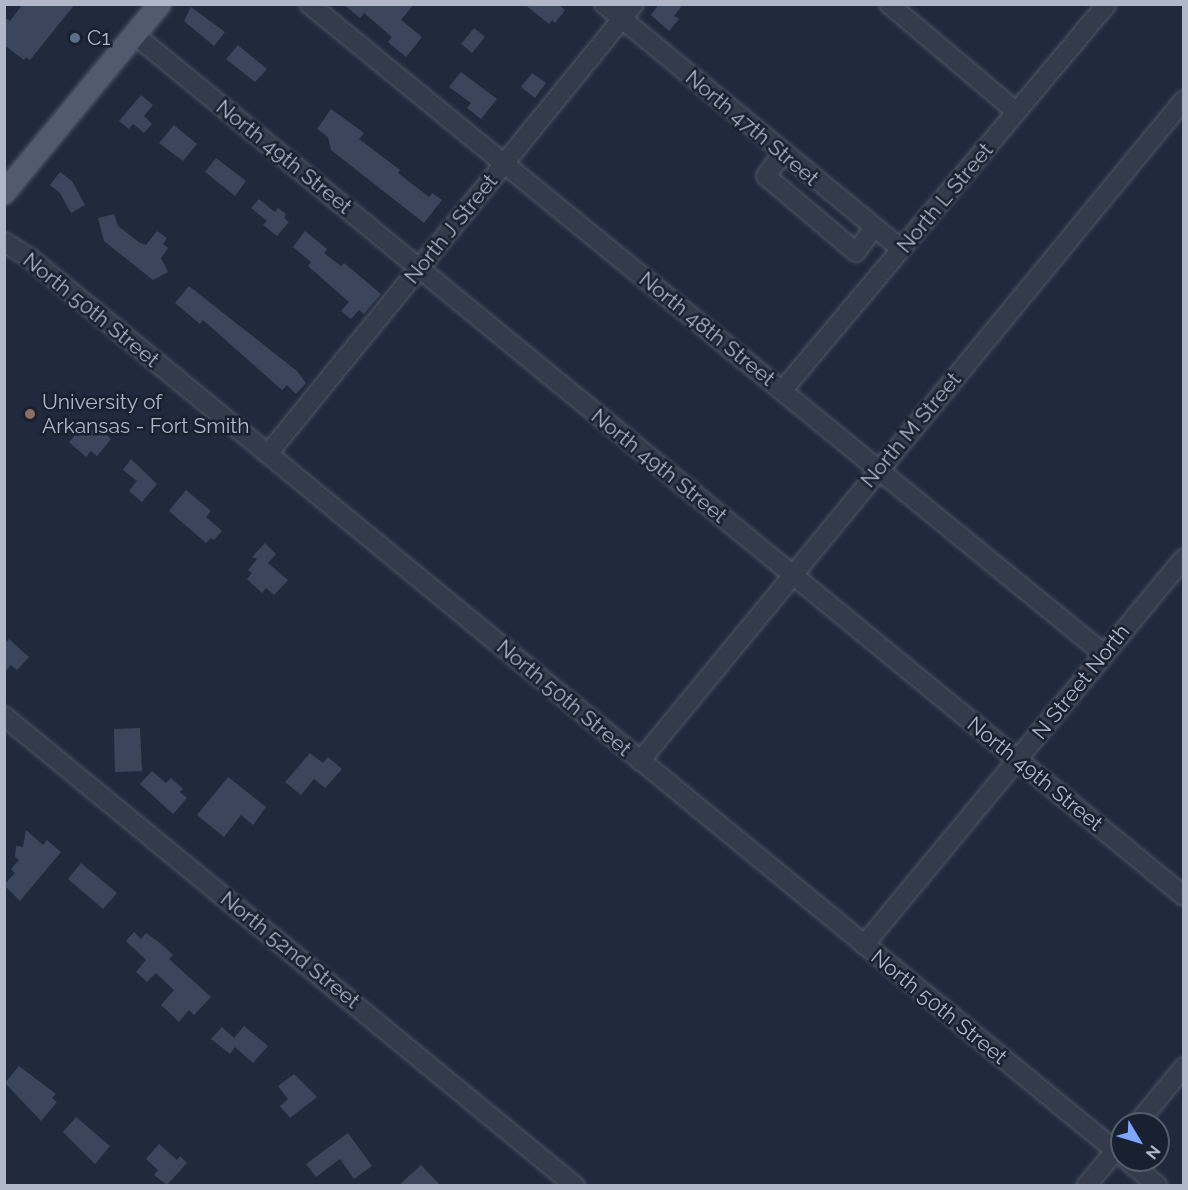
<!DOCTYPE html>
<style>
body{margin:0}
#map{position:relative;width:1188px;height:1190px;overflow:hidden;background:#202a3c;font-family:Raleway,sans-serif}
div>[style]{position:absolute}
.building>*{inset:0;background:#3b465d}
.roads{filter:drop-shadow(0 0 2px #4f5767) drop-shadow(0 0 2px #4f5767)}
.minor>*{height:18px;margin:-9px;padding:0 9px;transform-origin:9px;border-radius:9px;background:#343c4c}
.major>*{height:22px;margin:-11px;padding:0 11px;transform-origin:11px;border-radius:11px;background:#515b6d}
.dots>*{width:16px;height:16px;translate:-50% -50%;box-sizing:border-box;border:3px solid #192131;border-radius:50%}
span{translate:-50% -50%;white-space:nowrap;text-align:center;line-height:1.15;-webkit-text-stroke:5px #192131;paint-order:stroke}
.poi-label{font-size:21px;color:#afb7c8}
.left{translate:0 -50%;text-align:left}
.street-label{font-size:21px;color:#afb7c8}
.frame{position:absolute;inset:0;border:6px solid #afb7c8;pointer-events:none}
.north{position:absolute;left:1110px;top:1112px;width:60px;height:60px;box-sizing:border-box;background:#192131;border:2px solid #555d6d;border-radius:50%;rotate:128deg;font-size:16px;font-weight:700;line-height:24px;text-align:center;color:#afb7c8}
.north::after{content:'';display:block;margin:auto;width:21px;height:27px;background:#7da6ff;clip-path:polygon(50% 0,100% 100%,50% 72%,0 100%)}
</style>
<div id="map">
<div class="building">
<i style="clip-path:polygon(23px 4px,75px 4px,30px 60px,26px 57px,24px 60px,4px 45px,4px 17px,10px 21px)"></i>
<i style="clip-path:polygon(343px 4px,414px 4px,401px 20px,422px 37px,406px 57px,388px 42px,392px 37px,364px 13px,360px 18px)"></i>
<i style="clip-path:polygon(524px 4px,558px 4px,565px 10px,555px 23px,552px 20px,549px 24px)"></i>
<i style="clip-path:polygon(659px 4px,683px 4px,674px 16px,679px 19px,669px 31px,651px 15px)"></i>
<i style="clip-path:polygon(191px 7px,225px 32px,214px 46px,184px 21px)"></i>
<i style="clip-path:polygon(474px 28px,485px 37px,472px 53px,461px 44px)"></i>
<i style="clip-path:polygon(238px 45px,267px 69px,255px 82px,226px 59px)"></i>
<i style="clip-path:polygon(461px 72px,497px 99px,481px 119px,467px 108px,471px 103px,449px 87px)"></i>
<i style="clip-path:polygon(532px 73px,546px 83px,535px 98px,521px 87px)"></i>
<i style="clip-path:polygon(141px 95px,153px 105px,144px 116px,152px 124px,144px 133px,133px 124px,129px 129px,119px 121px)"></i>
<i style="clip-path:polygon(331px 109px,364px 133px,359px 139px,400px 170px,398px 173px,429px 197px,432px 193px,442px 200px,424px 223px,331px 150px,328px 137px,317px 129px)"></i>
<i style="clip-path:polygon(174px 125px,197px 144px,183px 161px,159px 143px)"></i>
<i style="clip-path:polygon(216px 158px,246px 181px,235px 196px,205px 172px)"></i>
<i style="clip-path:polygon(60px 172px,72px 181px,85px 205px,71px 213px,60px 193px,50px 185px)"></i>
<i style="clip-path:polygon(259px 199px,275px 212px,278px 208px,286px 214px,284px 218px,289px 222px,277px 236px,263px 225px,267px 221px,251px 208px)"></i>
<i style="clip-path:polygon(114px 214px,118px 226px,140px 243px,146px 245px,157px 231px,167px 238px,163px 244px,168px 248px,161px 258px,168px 272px,153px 280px,104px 241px,98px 218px)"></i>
<i style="clip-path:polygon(305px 231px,327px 249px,324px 253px,341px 266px,344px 263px,381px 294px,364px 314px,359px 310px,351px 319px,341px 311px,349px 302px,308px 266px,311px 262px,293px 247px)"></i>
<i style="clip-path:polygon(189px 286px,297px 371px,306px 383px,296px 394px,287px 385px,282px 390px,203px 320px,200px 324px,175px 303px)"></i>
<i style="clip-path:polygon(80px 420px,96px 433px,100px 429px,111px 439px,97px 456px,91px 451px,86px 457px,69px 442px,77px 433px,72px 429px)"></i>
<i style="clip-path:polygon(131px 459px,157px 484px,142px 502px,129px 491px,137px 481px,123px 470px)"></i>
<i style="clip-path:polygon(186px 490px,211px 511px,206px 517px,222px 531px,214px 540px,211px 538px,206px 543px,169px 511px)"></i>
<i style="clip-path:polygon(265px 543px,276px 554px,268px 563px,288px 580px,274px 595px,266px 588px,262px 593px,247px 579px,252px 573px,248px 570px,257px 559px,252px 557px)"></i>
<i style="clip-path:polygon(9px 639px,29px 657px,17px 670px,11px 665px,4px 673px,4px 644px)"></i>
<i style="clip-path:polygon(140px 728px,142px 771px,115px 772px,114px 729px)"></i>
<i style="clip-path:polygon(310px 753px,323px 763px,328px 757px,342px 769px,325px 788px,314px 779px,301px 795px,285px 782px)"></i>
<i style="clip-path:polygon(152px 771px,166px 783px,171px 778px,183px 789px,180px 792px,187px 798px,173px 814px,140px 784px)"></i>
<i style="clip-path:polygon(228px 777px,266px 807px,253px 825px,241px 815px,224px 837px,197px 815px)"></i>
<i style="clip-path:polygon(26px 830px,43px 845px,47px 840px,61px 852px,20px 901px,4px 885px,15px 873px,11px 869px,19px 860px,15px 857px,16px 846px,23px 847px)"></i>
<i style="clip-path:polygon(81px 863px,117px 893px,103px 909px,68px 879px)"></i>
<i style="clip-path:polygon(134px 932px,141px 939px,146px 933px,160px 943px,173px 955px,169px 959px,211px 997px,194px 1015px,189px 1010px,179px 1022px,161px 1005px,174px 990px,156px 973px,147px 982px,136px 972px,146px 960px,126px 941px)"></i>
<i style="clip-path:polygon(244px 1026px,268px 1046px,253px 1063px,235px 1047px,230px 1054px,211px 1039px,222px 1027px,234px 1038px)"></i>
<i style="clip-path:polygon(19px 1066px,56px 1094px,52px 1098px,57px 1102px,41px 1121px,5px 1083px)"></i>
<i style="clip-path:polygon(294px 1074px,317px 1097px,290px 1118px,280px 1106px,288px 1099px,278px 1086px)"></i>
<i style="clip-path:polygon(76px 1117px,110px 1146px,95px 1164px,63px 1132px)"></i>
<i style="clip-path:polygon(348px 1133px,372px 1166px,354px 1179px,340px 1159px,316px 1177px,306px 1164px)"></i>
<i style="clip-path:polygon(159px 1144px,177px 1160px,180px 1156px,187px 1163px,167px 1185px,154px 1175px,158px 1170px,146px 1159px)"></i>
<i style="clip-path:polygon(421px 1165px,440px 1185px,399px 1185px)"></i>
</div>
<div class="roads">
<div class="minor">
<i style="left:309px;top:4px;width:1027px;rotate:39.27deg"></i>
<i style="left:604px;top:4px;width:385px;rotate:39.5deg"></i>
<i style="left:889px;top:4px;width:167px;rotate:40.2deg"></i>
<i style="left:135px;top:35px;width:1357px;rotate:39.38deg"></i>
<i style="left:782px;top:154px;width:27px;rotate:126deg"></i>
<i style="left:766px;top:176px;width:118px;rotate:40.2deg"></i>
<i style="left:856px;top:252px;width:31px;rotate:-54deg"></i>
<i style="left:4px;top:242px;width:32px;rotate:32deg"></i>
<i style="left:31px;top:259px;width:1412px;rotate:39.43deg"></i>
<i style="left:782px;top:391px;width:505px;rotate:-49.98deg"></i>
<i style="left:268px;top:454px;width:580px;rotate:-50.88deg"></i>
<i style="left:4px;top:716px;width:740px;rotate:39.46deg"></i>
<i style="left:640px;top:761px;width:856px;rotate:-50.55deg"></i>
<i style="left:864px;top:945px;width:502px;rotate:-50.41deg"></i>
<i style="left:1137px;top:1124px;width:74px;rotate:-50.5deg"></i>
<i style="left:1127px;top:1160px;width:40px;rotate:40deg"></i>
<i style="left:1086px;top:1186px;width:56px;rotate:-50.1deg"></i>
</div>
<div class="major">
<i style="left:4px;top:193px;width:245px;rotate:-50.5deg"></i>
</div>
</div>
<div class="dots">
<i style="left:75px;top:38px;background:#5c6f8a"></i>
<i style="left:30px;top:414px;background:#8d6e63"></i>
</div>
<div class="poi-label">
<span class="left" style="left:87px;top:38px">C1</span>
<span class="left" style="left:42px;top:414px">University of<br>Arkansas - Fort Smith</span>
</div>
<div class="street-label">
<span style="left:752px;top:128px;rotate:40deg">North 47th Street</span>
<span style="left:284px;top:157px;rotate:39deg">North 49th Street</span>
<span style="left:945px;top:198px;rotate:-50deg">North L Street</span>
<span style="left:451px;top:229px;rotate:-51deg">North J Street</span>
<span style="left:91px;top:310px;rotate:39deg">North 50th Street</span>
<span style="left:707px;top:329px;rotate:39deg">North 48th Street</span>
<span style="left:911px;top:430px;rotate:-50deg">North M Street</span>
<span style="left:659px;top:466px;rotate:39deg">North 49th Street</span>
<span style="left:1081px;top:682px;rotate:-51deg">N Street North</span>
<span style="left:564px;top:698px;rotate:40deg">North 50th Street</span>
<span style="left:1035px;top:774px;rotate:39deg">North 49th Street</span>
<span style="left:290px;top:950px;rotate:39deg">North 52nd Street</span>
<span style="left:939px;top:1007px;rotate:39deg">North 50th Street</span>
</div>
<div class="frame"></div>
<div class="north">N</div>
</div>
